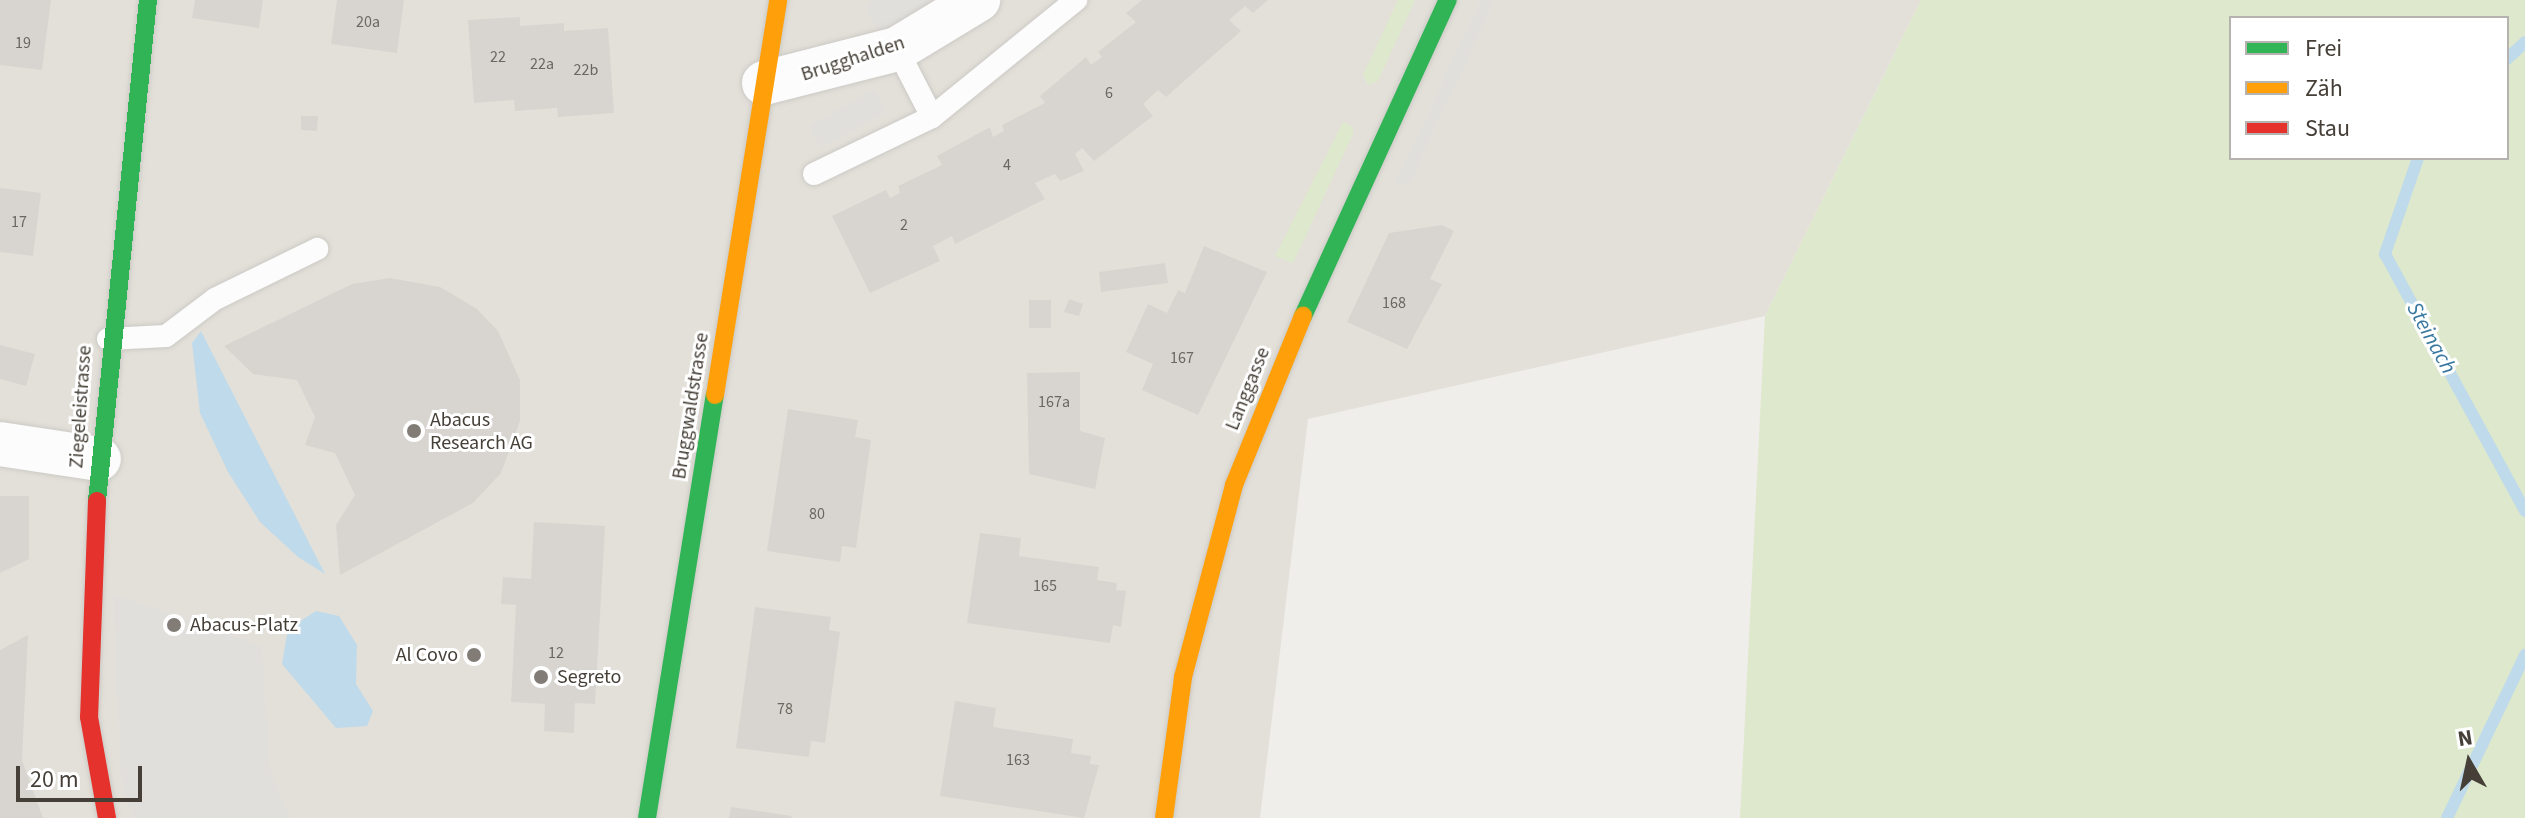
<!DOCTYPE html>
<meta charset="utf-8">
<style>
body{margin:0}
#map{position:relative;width:2525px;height:818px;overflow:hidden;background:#f0eeea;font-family:"Source Sans 3",sans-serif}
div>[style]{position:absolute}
.residential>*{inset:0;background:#e3e0d9}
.green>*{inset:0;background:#dee8cc}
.parking>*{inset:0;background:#e1dfdb}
.water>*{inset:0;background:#bfdaea}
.stream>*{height:12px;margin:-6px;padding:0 6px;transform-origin:6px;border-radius:6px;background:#bfdaea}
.building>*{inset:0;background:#d8d5d1}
.roads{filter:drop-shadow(0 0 2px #cccac6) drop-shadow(0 0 2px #cccac6)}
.lane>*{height:22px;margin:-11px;padding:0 11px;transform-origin:11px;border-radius:11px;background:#fdfcfc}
.street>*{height:44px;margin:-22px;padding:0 22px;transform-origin:22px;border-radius:22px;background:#fdfcfc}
.fast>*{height:18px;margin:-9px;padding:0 9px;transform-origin:9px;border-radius:9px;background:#30b455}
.slow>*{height:18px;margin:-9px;padding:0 9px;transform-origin:9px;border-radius:9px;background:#ff9f0a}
.jam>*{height:18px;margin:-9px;padding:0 9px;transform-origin:9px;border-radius:9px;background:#e5322d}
.dots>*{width:22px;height:22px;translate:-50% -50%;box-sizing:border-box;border:4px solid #fff;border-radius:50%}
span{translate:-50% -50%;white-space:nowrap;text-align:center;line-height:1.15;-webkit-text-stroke:6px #fff;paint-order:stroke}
.number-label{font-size:16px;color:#6b665f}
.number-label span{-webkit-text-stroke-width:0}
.street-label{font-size:20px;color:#453f37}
.poi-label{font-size:20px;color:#453f37}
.left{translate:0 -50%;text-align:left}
.right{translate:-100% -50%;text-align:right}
.water-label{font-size:22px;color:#3878a0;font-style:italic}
.legend{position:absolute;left:2229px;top:16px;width:280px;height:144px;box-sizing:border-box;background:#fff;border:2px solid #b5b2af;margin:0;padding:10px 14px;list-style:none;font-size:24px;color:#453f37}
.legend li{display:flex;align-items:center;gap:16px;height:40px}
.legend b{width:40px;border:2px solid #b5b2af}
.north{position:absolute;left:2429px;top:722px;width:80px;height:80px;-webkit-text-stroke:6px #fff;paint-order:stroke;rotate:351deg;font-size:22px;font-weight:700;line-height:32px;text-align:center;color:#453f37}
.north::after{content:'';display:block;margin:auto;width:28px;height:36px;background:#453f37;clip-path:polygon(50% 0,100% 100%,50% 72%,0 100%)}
.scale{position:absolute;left:16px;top:766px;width:126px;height:36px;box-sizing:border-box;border:4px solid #453f37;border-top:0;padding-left:10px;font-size:24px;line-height:28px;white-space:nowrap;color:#453f37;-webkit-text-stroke:6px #fff;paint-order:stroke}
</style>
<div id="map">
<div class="residential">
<i style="clip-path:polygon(0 0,1921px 0,1765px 316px,1308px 419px,1260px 818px,0 818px)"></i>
</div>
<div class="green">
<i style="clip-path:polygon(1398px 0,1415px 0,1378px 81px,1368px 85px,1363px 75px)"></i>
<i style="clip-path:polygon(evenodd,1921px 0,2525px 0,2525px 818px,1740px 818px,1765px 316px,1921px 0,2231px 18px,2507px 18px,2507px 158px,2231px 158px,2231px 18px)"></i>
<i style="clip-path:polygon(1343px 122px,1353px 127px,1353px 134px,1293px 263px,1275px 256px)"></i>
</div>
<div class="parking">
<i style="clip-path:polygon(874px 0,949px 0,879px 35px,865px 4px)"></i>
<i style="clip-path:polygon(1480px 0,1495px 0,1411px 181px,1394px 187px)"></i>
<i style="clip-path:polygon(875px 89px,887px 112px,821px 148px,809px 125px)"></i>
<i style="clip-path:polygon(113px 594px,262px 646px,270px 769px,290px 818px,132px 818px,121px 778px)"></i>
</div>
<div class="water">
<i style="clip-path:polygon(201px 331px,325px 574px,298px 557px,260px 522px,228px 472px,200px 413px,192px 343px)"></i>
<i style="clip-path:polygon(316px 611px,339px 616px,357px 645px,356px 684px,373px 711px,367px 726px,336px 728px,282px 664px,288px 629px)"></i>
</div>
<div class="stream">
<i style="left:2507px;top:59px;width:25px;rotate:-43deg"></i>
<i style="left:2418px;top:158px;width:102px;rotate:109deg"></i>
<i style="left:2385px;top:254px;width:293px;rotate:61.4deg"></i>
<i style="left:2447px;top:818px;width:181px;rotate:-64.4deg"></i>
</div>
<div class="building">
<i style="clip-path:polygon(0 0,51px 0,42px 70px,0 65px)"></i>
<i style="clip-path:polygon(195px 0,263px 0,259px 28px,192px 18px)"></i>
<i style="clip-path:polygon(337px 0,404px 0,397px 53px,331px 44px)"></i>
<i style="clip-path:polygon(1142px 0,1268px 0,1253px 13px,1245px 6px,1229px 20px,1241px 31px,1166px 97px,1158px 90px,1143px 104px,1153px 116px,1094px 161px,1082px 148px,1075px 154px,1084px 171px,1060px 181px,1055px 174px,1035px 183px,1045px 199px,955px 244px,952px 236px,933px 246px,940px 261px,870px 293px,832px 216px,886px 190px,890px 198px,900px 193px,898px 186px,942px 165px,937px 156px,990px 127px,993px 137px,1004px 131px,1002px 125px,1045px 103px,1040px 96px,1086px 57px,1091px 65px,1102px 57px,1098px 52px,1136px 22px,1126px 13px)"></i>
<i style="clip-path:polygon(520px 17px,520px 26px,564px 23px,564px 31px,608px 28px,614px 113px,558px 117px,557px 108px,515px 111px,514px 100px,474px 103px,468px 20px)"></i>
<i style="clip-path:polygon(301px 116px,318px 116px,317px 131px,301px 130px)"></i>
<i style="clip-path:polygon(0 188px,41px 193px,33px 256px,0 252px)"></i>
<i style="clip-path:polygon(1442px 225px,1454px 231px,1430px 279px,1442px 284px,1407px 349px,1347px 322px,1389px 233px)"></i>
<i style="clip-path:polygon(1204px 246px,1267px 272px,1198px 415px,1142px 390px,1153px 364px,1126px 352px,1148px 304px,1167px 313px,1178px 290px,1185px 293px)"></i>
<i style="clip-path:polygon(1165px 263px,1168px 283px,1101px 292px,1099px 272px)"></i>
<i style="clip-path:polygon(390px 278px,440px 287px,477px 309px,498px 331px,520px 380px,520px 421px,501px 473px,473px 503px,340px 575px,336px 525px,355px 495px,335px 453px,305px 445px,315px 417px,297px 380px,253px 374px,224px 346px,352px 284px)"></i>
<i style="clip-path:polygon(1069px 299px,1083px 304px,1079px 316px,1064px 312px)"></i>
<i style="clip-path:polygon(1029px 300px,1051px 300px,1051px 328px,1029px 328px)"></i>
<i style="clip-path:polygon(0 345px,35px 354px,26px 386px,0 379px)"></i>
<i style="clip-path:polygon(1080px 372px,1080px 431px,1105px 438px,1095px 489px,1029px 474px,1027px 373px)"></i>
<i style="clip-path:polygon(788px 409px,858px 420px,855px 437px,871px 440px,856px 548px,842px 546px,840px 562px,767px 551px)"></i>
<i style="clip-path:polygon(0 496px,29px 496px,29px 559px,0 573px)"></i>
<i style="clip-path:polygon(534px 522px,605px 526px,595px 704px,575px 703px,574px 733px,544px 731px,545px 704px,511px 702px,516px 605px,501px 604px,503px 577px,531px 579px)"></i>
<i style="clip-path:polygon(980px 533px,1021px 538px,1019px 556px,1099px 567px,1097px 580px,1117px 583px,1116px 590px,1126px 591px,1121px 627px,1113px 625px,1110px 643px,967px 623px)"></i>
<i style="clip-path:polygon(755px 607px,831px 617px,829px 630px,840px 632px,825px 743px,811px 741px,809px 757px,736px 748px)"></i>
<i style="clip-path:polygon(28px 635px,22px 760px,43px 818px,0 818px,0 650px)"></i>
<i style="clip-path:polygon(955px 701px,996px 708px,993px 727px,1073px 739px,1071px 753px,1091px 756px,1090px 764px,1099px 765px,1084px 818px,940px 796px)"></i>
<i style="clip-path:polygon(731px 807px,792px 816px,791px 818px,729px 818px)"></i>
</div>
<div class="roads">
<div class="lane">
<i style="left:897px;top:49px;width:76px;rotate:62.8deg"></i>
<i style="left:814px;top:174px;width:131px;rotate:-25.8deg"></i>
<i style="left:932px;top:117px;width:186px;rotate:-39.1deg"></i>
<i style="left:108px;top:339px;width:58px;rotate:-3deg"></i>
<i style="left:166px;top:336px;width:61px;rotate:-37.1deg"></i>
<i style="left:215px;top:299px;width:114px;rotate:-26.1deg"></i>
</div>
<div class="street">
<i style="left:764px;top:83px;width:137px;rotate:-14.3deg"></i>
<i style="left:897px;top:49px;width:95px;rotate:-31.2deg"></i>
<i style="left:0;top:444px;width:100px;rotate:8.6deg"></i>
</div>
<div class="fast">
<i style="left:1303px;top:316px;width:348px;rotate:-65.4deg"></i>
<i style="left:97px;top:501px;width:504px;rotate:-84.19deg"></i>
<i style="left:647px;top:818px;width:428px;rotate:-80.9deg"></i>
</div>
<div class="slow">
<i style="left:715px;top:395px;width:400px;rotate:-80.9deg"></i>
<i style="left:1164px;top:818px;width:142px;rotate:-82.3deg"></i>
<i style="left:1183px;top:677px;width:199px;rotate:-75.1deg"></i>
<i style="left:1234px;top:485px;width:183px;rotate:-67.8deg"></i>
</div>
<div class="jam">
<i style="left:97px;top:501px;width:216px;rotate:92.1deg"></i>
<i style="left:89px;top:717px;width:103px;rotate:79.9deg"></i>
</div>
</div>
<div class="dots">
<i style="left:414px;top:431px;background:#817c76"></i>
<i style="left:174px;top:625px;background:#817c76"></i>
<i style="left:474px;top:655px;background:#817c76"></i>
<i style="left:541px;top:677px;background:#817c76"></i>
</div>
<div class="number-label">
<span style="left:368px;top:22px">20a</span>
<span style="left:23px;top:43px">19</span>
<span style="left:498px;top:57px">22</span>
<span style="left:542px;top:64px">22a</span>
<span style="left:586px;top:70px">22b</span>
<span style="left:1109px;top:93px">6</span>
<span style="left:1007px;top:165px">4</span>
<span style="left:19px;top:222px">17</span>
<span style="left:904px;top:225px">2</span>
<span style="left:1394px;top:303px">168</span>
<span style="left:1182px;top:358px">167</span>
<span style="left:1054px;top:402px">167a</span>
<span style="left:817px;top:514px">80</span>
<span style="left:1045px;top:586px">165</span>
<span style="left:556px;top:653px">12</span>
<span style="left:785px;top:709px">78</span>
<span style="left:1018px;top:760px">163</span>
</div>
<div class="street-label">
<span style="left:853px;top:59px;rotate:-18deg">Brugghalden</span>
<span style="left:1248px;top:389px;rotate:-68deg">Langgasse</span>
<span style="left:691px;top:406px;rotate:-81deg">Bruggwaldstrasse</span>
<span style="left:81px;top:407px;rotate:-86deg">Ziegeleistrasse</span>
</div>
<div class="poi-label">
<span class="left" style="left:430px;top:432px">Abacus<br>Research AG</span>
<span class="left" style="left:190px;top:625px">Abacus-Platz</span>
<span class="right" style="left:458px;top:655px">Al Covo</span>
<span class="left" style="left:557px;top:677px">Segreto</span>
</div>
<div class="water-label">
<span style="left:2431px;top:338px;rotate:61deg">Steinach</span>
</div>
<ul class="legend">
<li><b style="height:10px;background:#30b455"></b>Frei</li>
<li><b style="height:10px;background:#ff9f0a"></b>Zäh</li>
<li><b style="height:10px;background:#e5322d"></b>Stau</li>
</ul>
<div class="north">N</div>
<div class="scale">20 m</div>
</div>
